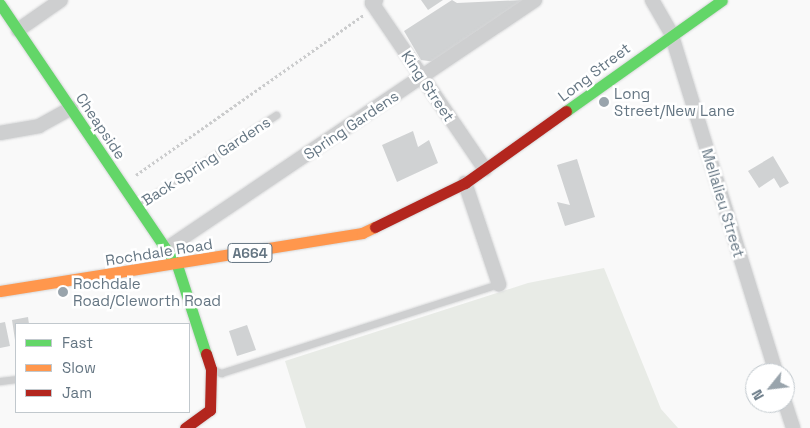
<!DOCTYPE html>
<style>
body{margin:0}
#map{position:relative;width:810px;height:428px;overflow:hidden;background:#f9f9f9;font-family:"Space Grotesk",sans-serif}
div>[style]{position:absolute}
.green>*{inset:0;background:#e8ebe6}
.building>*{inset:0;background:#d0d2d3}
.path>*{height:3px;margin-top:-1.5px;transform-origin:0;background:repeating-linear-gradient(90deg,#cbcccd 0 2.5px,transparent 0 5px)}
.roads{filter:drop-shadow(0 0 1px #d5d6d7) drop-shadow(0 0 1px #d5d6d7)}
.lane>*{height:7px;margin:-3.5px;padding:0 3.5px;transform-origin:3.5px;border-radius:3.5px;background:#cecfd0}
.street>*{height:14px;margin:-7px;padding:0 7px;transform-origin:7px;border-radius:7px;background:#cecfd0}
.fast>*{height:11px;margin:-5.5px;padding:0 5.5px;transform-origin:5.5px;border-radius:5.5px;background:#63d668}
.slow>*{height:11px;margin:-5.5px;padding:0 5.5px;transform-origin:5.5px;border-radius:5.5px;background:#ff974d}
.jam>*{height:11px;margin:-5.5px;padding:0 5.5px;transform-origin:5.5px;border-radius:5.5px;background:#b3261e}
.dots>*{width:14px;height:14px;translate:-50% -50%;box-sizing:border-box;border:2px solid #fff;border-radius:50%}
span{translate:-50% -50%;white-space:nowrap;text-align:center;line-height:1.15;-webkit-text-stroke:5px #fff;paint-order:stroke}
.shield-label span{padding:1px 4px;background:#fff;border:1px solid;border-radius:4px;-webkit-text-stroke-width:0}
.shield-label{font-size:14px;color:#657683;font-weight:700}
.street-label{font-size:15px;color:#657683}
.poi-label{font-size:15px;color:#657683}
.left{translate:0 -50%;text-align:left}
.legend{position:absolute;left:15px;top:323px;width:175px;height:90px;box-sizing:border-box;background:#fff;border:1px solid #c1c8cd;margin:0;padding:6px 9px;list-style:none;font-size:15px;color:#657683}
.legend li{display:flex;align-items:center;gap:10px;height:25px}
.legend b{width:25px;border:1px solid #c1c8cd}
.north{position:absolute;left:745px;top:363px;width:50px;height:50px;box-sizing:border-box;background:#fff;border:1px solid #c1c8cd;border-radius:50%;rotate:241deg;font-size:14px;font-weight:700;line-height:20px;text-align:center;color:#657683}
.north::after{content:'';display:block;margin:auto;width:18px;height:22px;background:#99a4ac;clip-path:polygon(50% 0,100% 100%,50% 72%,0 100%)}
</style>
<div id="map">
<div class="green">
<i style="clip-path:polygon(604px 268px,661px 409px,678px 428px,306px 428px,285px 361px,528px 283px)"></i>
</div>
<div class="building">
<i style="clip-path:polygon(421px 0,443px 0,428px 10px)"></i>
<i style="clip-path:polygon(452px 0,457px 3px,523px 0,436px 62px,421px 60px,404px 31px)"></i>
<i style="clip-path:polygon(413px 131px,418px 147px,429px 140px,438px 163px,397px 182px,382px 145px)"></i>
<i style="clip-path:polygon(773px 156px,789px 183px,780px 188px,774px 178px,759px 188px,748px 171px)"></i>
<i style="clip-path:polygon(577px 159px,595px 217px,565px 226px,557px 202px,570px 205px,557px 165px)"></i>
<i style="clip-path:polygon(28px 317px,29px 324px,16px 324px,15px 340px,12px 320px)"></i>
<i style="clip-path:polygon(5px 322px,10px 346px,0 348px,0 323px)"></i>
<i style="clip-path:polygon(247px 325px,256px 350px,237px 356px,229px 331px)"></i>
</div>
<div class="path">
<i style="left:136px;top:175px;width:279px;rotate:-35.1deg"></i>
</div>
<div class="roads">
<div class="lane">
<i style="left:139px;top:205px;width:164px;rotate:-33.3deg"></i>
<i style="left:214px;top:370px;width:8px;rotate:23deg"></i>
<i style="left:221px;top:373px;width:292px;rotate:-17.8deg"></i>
<i style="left:0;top:381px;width:16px;rotate:-7deg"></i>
</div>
<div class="street">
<i style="left:376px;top:0;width:5px;rotate:143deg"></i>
<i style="left:372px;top:3px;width:201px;rotate:55.8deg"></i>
<i style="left:652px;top:0;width:38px;rotate:60deg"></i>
<i style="left:671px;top:33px;width:356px;rotate:72.8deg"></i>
<i style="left:18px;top:30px;width:52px;rotate:-34.9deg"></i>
<i style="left:0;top:133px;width:40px;rotate:-10deg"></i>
<i style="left:39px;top:126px;width:37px;rotate:-29deg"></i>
<i style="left:465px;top:183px;width:107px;rotate:71.4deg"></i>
<i style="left:166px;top:249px;width:445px;rotate:-34deg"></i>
<i style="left:785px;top:403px;width:26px;rotate:72deg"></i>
</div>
<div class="fast">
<i style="left:0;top:4px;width:315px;rotate:55.9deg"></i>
<i style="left:177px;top:265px;width:94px;rotate:72deg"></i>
<i style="left:566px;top:111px;width:191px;rotate:-35.4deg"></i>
</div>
<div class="slow">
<i style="left:0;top:291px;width:367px;rotate:-9.1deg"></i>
<i style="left:362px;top:233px;width:14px;rotate:-25deg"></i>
</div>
<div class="jam">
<i style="left:375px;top:227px;width:100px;rotate:-26.1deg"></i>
<i style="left:465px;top:183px;width:124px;rotate:-35.5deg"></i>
<i style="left:185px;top:428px;width:31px;rotate:-36deg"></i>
<i style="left:210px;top:410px;width:41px;rotate:-88.6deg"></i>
<i style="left:211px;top:369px;width:16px;rotate:-108deg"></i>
</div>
</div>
<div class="dots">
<i style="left:604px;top:102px;background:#99a4ac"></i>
<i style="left:63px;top:292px;background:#99a4ac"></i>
</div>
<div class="shield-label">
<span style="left:250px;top:253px">A664</span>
</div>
<div class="street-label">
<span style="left:594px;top:72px;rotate:-37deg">Long Street</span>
<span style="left:428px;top:86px;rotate:56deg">King Street</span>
<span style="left:351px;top:125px;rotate:-34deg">Spring Gardens</span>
<span style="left:101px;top:126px;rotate:56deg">Cheapside</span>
<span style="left:206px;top:161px;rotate:-33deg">Back Spring Gardens</span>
<span style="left:723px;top:203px;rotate:73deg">Mellalieu Street</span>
<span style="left:159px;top:252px;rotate:-9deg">Rochdale Road</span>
</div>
<div class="poi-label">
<span class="left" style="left:614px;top:102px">Long<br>Street/New Lane</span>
<span class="left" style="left:73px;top:292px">Rochdale<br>Road/Cleworth Road</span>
</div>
<ul class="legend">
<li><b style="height:6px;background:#63d668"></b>Fast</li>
<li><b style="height:6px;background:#ff974d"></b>Slow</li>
<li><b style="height:6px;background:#b3261e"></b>Jam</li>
</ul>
<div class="north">N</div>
</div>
